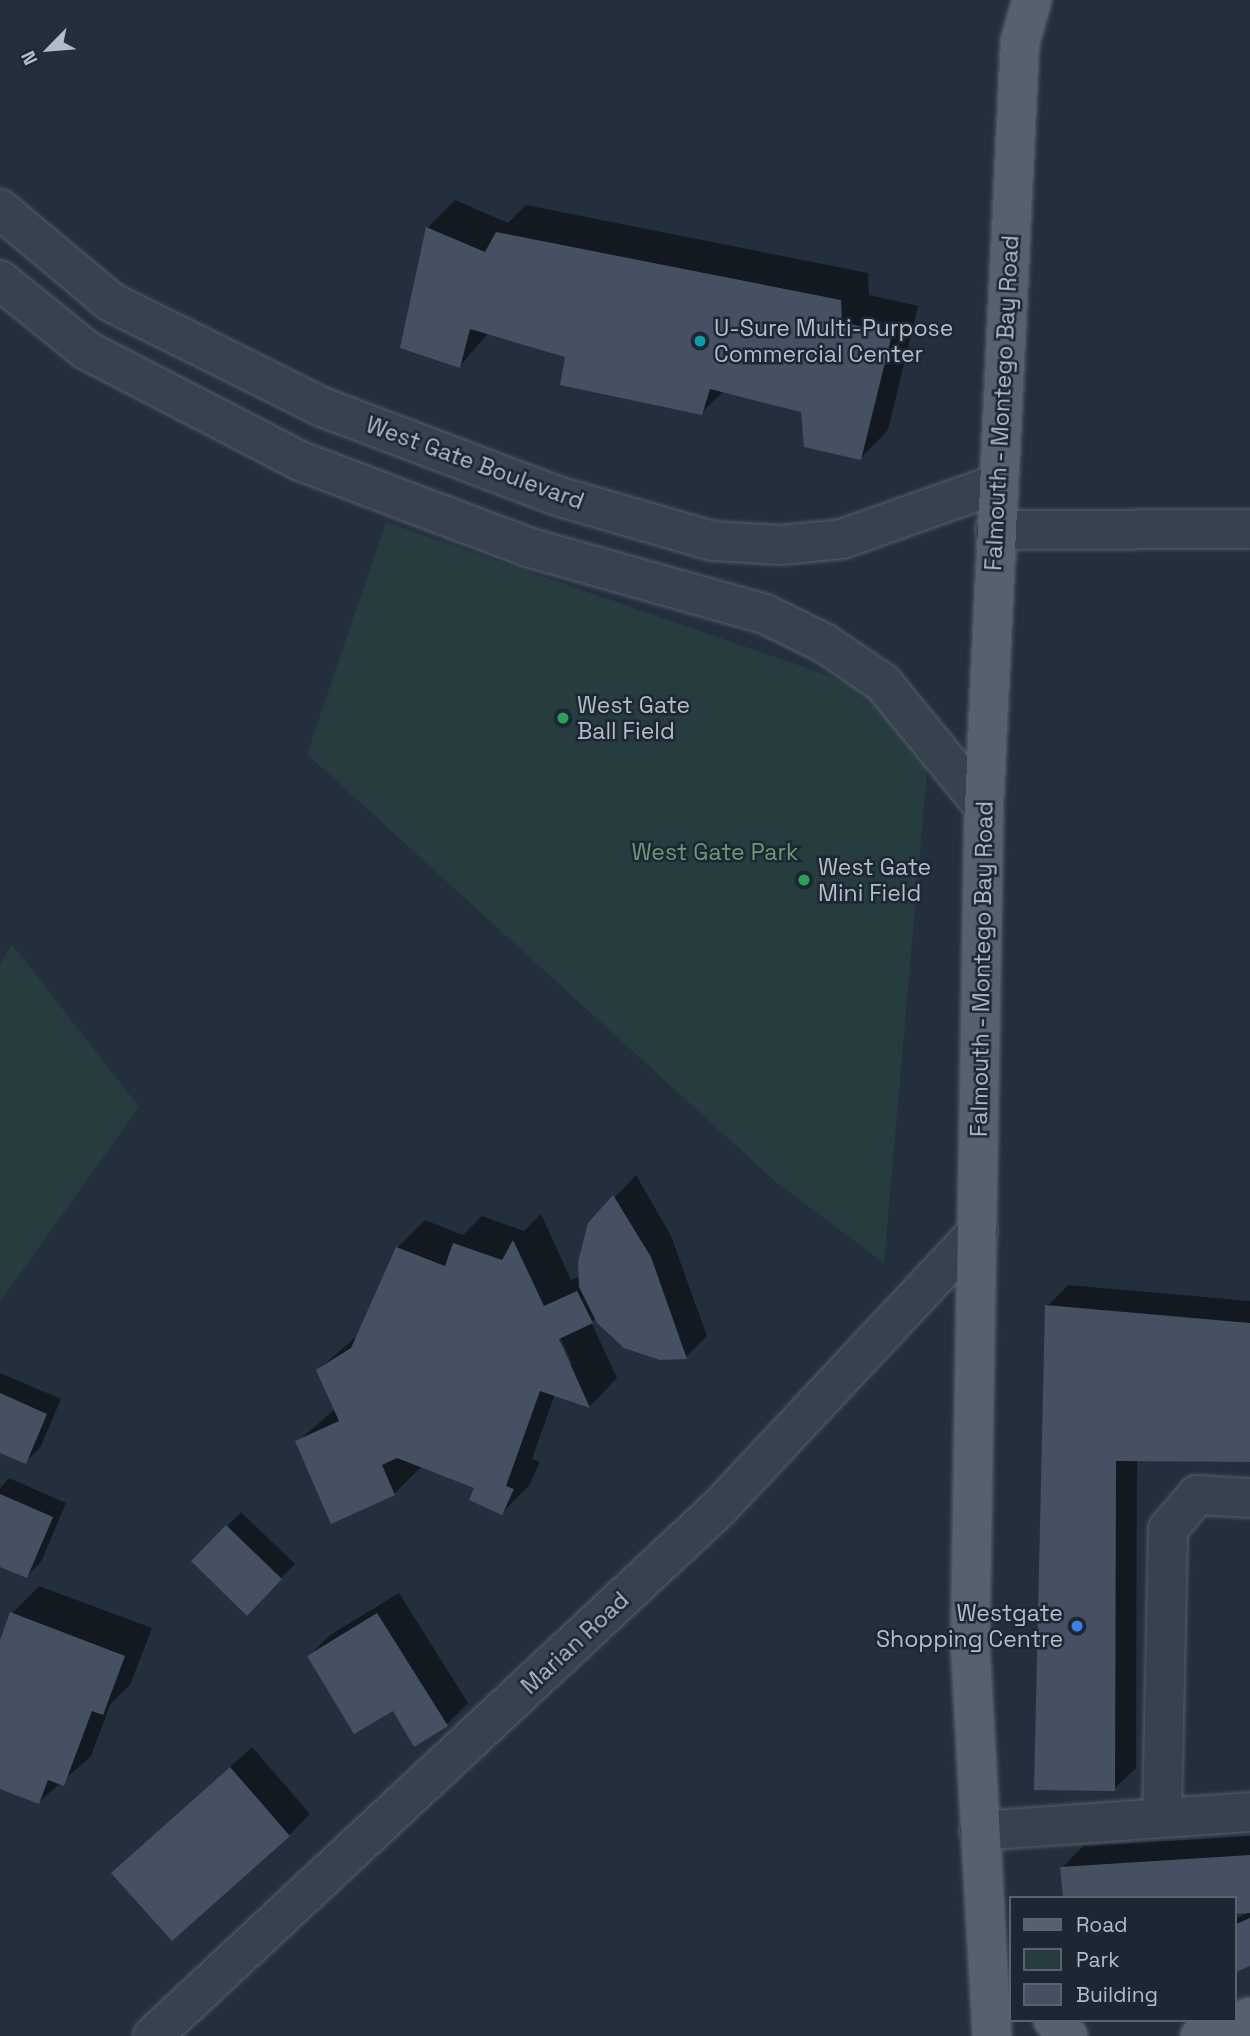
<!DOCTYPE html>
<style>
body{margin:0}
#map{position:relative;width:1250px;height:2036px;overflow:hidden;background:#242f3e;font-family:"Space Grotesk",sans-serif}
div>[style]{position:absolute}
.green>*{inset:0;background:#263c3f}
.shadow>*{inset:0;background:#0007}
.building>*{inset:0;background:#455162}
.roads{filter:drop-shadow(0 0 2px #565f6c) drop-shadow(0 0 2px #565f6c)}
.minor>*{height:38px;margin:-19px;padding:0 19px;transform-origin:19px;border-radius:19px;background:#38414e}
.major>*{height:38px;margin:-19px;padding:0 19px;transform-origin:19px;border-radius:19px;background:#56606e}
.dots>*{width:19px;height:19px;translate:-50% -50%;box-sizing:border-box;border:4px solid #1d2633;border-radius:50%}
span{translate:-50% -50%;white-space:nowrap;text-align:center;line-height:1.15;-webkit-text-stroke:5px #1d2633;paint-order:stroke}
.poi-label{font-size:23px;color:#b4bcc9}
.left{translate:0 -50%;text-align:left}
.right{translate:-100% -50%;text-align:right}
.street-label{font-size:23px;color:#b4bcc9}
.park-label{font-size:23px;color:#6b9a76}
.legend{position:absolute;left:1009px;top:1896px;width:228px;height:126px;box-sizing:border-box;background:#1d2633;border:2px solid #59626f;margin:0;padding:9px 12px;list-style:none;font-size:21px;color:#b4bcc9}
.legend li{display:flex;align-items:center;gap:14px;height:35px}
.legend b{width:35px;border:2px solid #59626f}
.north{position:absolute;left:14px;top:14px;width:70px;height:70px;-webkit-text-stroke:5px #1d2633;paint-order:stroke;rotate:245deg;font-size:19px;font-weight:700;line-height:28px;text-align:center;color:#b4bcc9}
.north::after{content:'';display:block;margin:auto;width:24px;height:32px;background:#b4bcc9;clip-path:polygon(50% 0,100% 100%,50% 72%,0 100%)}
</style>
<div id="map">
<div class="green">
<i style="clip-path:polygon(386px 522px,870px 690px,928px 760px,884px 1263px,776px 1182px,307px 754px)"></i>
<i style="clip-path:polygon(12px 944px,139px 1107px,0 1302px,0 964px)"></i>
</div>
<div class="shadow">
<i style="clip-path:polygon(455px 200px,508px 223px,526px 205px,868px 273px,869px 295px,918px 306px,888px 430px,861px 458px,803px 410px,724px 391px,701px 413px,567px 356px,489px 332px,460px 366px,427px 228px)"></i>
<i style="clip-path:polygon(evenodd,636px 1175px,671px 1236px,707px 1336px,686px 1357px,596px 1318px,591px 1322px,617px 1378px,590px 1406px,555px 1394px,532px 1459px,540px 1462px,529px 1486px,502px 1513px,476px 1487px,422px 1466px,394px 1494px,297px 1442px,335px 1409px,318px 1370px,359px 1334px,397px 1248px,425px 1220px,463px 1235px,482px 1216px,524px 1231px,541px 1214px,571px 1280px,580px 1276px,590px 1224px,636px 1175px,557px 1330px,572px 1364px,568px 1364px,557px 1330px)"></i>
<i style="clip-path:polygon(1068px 1285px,1250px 1301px,1250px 1460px,1137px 1459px,1136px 1768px,1114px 1789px,1047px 1306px)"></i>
<i style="clip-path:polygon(0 1373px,61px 1399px,40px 1448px,25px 1462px,0 1451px)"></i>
<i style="clip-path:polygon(9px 1478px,66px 1503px,41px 1562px,27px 1576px,0 1565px,0 1488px)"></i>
<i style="clip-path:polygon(241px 1512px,295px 1564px,247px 1613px,193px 1561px)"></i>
<i style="clip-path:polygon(39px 1586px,152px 1628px,130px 1685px,110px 1705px,91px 1756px,39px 1802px,0 1787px,0 1645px,12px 1613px)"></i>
<i style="clip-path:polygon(399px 1593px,468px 1703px,446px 1725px,393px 1709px,309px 1656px,330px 1635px)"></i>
<i style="clip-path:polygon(252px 1747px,310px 1814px,289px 1835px,114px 1873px)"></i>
<i style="clip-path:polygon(1250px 1836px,1250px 1912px,1234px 1898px,1062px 1868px,1083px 1846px)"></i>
<i style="clip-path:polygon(1250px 1912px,1250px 1964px,1234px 1971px,1234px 1919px)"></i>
</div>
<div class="building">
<i style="clip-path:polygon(426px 227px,485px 252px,496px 232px,841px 300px,842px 322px,892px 334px,861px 460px,804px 447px,801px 412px,710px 389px,702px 415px,560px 385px,565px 357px,470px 329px,460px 368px,400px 348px)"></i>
<i style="clip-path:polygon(613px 1195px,651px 1257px,687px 1359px,660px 1360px,624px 1348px,597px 1323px,579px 1287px,578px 1262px,588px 1223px)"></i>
<i style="clip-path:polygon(513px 1240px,544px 1306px,577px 1291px,593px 1323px,559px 1339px,590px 1408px,540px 1391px,506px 1486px,514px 1489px,502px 1515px,469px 1500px,474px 1488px,397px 1458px,382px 1465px,395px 1495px,331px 1524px,295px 1441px,339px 1421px,316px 1370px,351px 1348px,396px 1247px,445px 1266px,453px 1243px,502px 1260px)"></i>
<i style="clip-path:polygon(1045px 1305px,1250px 1323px,1250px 1462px,1116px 1461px,1115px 1791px,1034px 1790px)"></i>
<i style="clip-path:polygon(0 1393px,47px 1414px,26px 1464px,0 1453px)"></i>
<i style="clip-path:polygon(0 1494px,53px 1517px,27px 1578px,0 1567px)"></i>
<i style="clip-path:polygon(226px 1525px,282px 1579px,247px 1616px,191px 1561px)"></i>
<i style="clip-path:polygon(10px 1612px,125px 1656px,103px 1715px,92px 1711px,64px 1786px,48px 1780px,39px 1804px,0 1789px,0 1640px)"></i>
<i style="clip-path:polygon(377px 1613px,448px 1726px,414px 1747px,393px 1711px,354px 1734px,307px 1656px)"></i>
<i style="clip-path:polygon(230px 1767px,290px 1836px,172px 1941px,111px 1873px)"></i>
<i style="clip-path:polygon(1250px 1855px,1250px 1913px,1234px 1914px,1234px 1898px,1063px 1898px,1060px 1867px)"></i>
<i style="clip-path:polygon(1250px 1918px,1250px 1966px,1234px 1973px,1234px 1925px)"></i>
</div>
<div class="roads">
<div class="minor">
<i style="left:0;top:209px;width:145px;rotate:40deg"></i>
<i style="left:111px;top:302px;width:236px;rotate:26.5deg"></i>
<i style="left:322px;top:407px;width:251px;rotate:20.7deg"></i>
<i style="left:557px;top:496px;width:162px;rotate:16.1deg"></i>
<i style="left:713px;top:541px;width:68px;rotate:3.4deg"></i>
<i style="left:781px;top:545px;width:61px;rotate:-5.6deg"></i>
<i style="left:842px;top:539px;width:164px;rotate:-19.5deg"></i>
<i style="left:0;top:280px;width:111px;rotate:39.1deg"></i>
<i style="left:86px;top:350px;width:241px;rotate:27.4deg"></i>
<i style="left:300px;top:461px;width:243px;rotate:20.7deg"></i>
<i style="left:527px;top:547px;width:247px;rotate:15.7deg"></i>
<i style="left:765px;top:614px;width:66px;rotate:26.2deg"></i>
<i style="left:824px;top:643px;width:71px;rotate:34.1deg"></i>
<i style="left:883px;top:683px;width:160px;rotate:50.8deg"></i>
<i style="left:995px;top:530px;width:255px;rotate:-0.2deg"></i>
<i style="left:1162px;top:1817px;width:288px;rotate:-88.8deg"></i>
<i style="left:1168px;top:1529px;width:45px;rotate:-49.5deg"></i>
<i style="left:1197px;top:1495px;width:53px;rotate:3.2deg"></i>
<i style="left:979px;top:1831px;width:272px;rotate:-4deg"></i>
<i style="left:153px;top:2036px;width:774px;rotate:-43.01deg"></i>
<i style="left:719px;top:1508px;width:379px;rotate:-46.9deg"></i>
</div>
<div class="major">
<i style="left:1053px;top:2020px;width:22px;rotate:47deg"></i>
<i style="left:992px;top:2036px;width:389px;rotate:-93.2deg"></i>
<i style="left:970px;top:1648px;width:841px;rotate:-89.05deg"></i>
<i style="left:984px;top:807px;width:766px;rotate:-87.31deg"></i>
<i style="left:1020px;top:42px;width:44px;rotate:-74.1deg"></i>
<i style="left:1200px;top:2036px;width:53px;rotate:-20.8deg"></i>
</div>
</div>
<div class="dots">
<i style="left:700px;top:341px;background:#0f9aa8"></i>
<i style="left:563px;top:718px;background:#2e9e5b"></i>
<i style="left:804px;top:880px;background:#2e9e5b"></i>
<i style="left:1077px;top:1626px;background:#3f7fe0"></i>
</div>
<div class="poi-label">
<span class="left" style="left:714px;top:341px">U-Sure Multi-Purpose<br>Commercial Center</span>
<span class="left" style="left:577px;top:718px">West Gate<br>Ball Field</span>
<span class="left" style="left:818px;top:880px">West Gate<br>Mini Field</span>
<span class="right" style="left:1063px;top:1626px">Westgate<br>Shopping Centre</span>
</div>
<div class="street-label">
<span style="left:1002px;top:403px;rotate:-87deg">Falmouth - Montego Bay Road</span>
<span style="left:475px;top:463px;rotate:20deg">West Gate Boulevard</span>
<span style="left:982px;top:969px;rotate:-89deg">Falmouth - Montego Bay Road</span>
<span style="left:575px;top:1643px;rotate:-43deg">Marian Road</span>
</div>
<div class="park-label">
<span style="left:715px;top:852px">West Gate Park</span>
</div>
<ul class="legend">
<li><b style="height:9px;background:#56606e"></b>Road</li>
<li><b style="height:19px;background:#263c3f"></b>Park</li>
<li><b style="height:19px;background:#455162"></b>Building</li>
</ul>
<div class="north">N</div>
</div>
